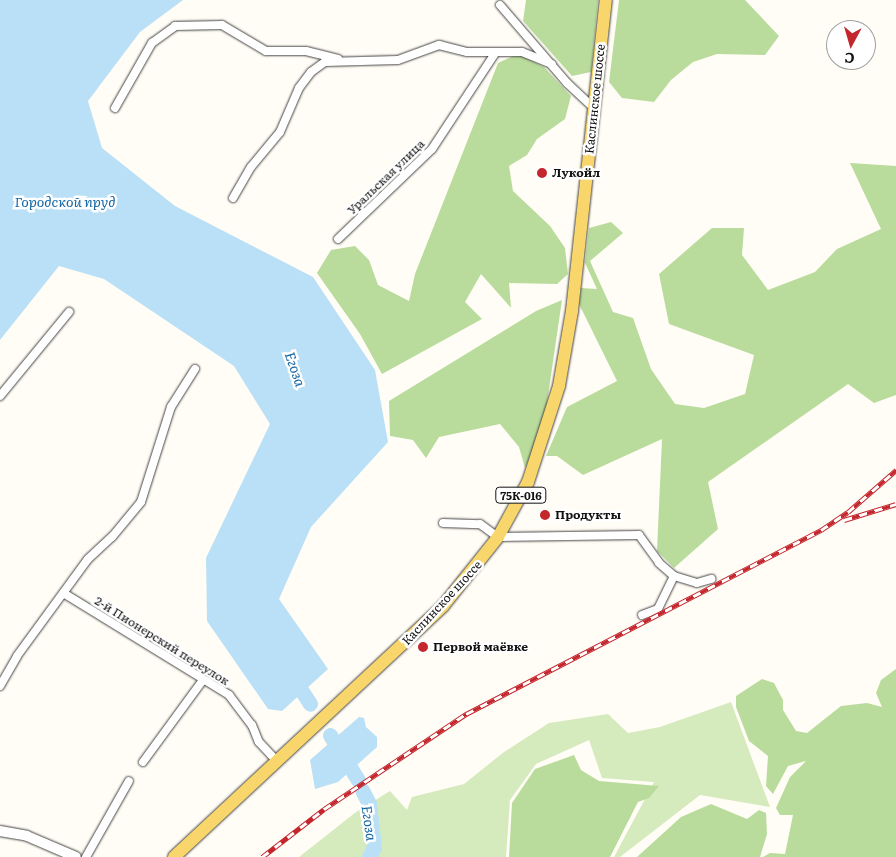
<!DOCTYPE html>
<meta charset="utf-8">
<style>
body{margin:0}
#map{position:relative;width:896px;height:857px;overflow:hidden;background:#fffdf5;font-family:Literata,serif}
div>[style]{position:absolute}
.green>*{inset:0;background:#d5ebbd}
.forest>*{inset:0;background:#b9dc9c}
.water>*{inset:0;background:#b9e0f7}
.river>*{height:15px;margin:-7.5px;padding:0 7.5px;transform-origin:7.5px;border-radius:7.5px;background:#b9e0f7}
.roads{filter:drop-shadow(0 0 1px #444) drop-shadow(0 0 1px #444)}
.minor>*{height:8px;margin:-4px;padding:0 4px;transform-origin:4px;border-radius:4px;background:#fff}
.tertiary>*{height:10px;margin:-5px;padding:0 5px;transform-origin:5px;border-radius:5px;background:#fff}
.primary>*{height:12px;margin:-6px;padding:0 6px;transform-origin:6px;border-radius:6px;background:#f9d66b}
.rail>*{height:4.5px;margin-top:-2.25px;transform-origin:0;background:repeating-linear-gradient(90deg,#fff 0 8px,#c4262e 0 16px);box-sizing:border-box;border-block:1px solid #c4262e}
.dots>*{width:14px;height:14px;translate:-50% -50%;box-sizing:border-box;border:2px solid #fff;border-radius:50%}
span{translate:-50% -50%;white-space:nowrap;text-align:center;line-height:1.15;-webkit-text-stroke:5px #fff;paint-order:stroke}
.shield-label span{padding:1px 4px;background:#fff;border:1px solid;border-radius:4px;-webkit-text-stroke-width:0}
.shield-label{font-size:11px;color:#111;font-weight:700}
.street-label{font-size:12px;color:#111}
.poi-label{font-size:12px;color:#111;font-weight:700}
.left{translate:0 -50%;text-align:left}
.water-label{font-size:14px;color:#1768a6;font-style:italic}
.north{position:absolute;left:826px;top:20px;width:50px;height:50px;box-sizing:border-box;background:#fff;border:1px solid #a0a0a0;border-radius:50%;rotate:186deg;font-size:14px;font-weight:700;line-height:20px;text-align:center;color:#111}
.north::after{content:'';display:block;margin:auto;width:18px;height:22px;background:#c4262e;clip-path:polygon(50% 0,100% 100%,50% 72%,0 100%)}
</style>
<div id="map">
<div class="green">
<i style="clip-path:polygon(731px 702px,770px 807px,700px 795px,620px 857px,614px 857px,654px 782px,602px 778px,589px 740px,536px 764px,510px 800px,506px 857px,299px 857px,356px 812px,390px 791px,407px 810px,412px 797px,464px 784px,504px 752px,549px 723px,608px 714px,628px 733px,660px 727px)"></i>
</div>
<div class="forest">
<i style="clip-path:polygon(526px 0,598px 0,591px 72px,572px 76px,523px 21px)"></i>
<i style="clip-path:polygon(619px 0,745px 0,779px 36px,765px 55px,717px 54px,693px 62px,671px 80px,654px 102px,622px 98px,609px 82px)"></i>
<i style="clip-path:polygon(518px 54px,544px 67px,571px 96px,565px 119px,537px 139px,527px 155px,509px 166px,513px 191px,550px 226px,565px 248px,568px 274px,557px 284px,509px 283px,511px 308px,481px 274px,465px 302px,482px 319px,382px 374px,360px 334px,317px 273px,331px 250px,355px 246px,369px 260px,378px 285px,409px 301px,415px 274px,498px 63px)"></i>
<i style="clip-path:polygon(850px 163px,896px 166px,896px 395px,874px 403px,848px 384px,708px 482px,718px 529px,674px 568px,657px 551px,662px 439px,583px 475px,557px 456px,546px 456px,567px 407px,617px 381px,579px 304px,581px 288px,597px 289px,585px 263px,589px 228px,611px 222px,623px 233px,590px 261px,613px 312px,633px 318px,651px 369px,675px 404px,704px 408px,745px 394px,754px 355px,669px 324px,659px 274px,712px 228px,744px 228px,742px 255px,768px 290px,815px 272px,837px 249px,881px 229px)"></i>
<i style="clip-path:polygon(562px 300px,543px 430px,525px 468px,519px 447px,500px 424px,439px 437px,426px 458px,413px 440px,390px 436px,389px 401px,536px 311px)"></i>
<i style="clip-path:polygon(896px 669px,896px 857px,763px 857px,770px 853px,785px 854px,793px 815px,780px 815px,776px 808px,790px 777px,806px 761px,788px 766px,773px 794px,766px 786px,768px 756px,749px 741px,736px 707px,736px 696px,762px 679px,774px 683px,783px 700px,783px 710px,796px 731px,807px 733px,841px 706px,867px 703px,882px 707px,876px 693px,881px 680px)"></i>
<i style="clip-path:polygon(574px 755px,581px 770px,599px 781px,659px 786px,649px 798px,638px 802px,610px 857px,509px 857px,512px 803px,535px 769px)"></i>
<i style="clip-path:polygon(711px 804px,747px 819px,759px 810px,766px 813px,767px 834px,760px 857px,637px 857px,681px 817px)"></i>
</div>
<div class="water">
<i style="clip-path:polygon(0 0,183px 0,140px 32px,88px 101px,102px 148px,175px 206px,313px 277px,375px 370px,388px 442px,311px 527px,279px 599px,328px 669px,282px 711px,268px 709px,207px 621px,206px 558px,270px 424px,234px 366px,104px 279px,59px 266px,0 340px)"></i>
<i style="clip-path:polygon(359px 717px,364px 718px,366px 727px,377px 737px,377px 747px,338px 782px,315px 789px,310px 760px)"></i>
</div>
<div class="river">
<i style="left:292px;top:676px;width:33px;rotate:57deg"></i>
<i style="left:330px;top:735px;width:53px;rotate:58.1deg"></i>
<i style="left:362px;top:790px;width:16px;rotate:63deg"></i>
<i style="left:369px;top:804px;width:43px;rotate:83.4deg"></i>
<i style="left:374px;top:847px;width:11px;rotate:117deg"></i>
</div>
<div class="roads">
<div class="minor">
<i style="left:500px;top:5px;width:103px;rotate:49.3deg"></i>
<i style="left:567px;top:83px;width:35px;rotate:43deg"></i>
<i style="left:115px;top:108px;width:75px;rotate:-60.4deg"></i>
<i style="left:152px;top:43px;width:29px;rotate:-36deg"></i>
<i style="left:175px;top:26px;width:47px;rotate:-1.2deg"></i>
<i style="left:222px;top:25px;width:51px;rotate:30.6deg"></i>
<i style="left:266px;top:51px;width:40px"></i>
<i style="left:306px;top:51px;width:33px;rotate:14deg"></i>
<i style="left:233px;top:198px;width:36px;rotate:-60deg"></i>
<i style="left:251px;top:167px;width:45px;rotate:-50.4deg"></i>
<i style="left:280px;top:132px;width:48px;rotate:-66.6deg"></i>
<i style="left:299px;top:88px;width:20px;rotate:-53deg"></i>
<i style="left:311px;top:72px;width:17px;rotate:-36deg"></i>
<i style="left:325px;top:62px;width:73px;rotate:-1.6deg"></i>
<i style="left:398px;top:60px;width:44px;rotate:-20.1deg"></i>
<i style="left:439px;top:45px;width:29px;rotate:14deg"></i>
<i style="left:467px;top:52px;width:55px"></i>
<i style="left:522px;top:52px;width:32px;rotate:22deg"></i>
<i style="left:338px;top:239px;width:130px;rotate:-43.8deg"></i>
<i style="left:432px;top:149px;width:116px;rotate:-56.6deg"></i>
<i style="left:0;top:396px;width:109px;rotate:-50.6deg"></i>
<i style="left:443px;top:523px;width:37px;rotate:2deg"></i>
<i style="left:480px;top:524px;width:22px;rotate:36deg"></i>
<i style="left:498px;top:537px;width:141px;rotate:-0.8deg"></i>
<i style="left:639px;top:535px;width:34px;rotate:54deg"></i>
<i style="left:659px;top:563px;width:20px;rotate:41deg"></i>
<i style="left:674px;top:576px;width:37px;rotate:116deg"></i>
<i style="left:658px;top:609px;width:17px;rotate:159deg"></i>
<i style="left:674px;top:576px;width:24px;rotate:17deg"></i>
<i style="left:697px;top:583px;width:15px;rotate:-16deg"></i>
<i style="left:65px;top:594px;width:193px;rotate:31.6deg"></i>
<i style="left:229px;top:695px;width:38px;rotate:53deg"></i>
<i style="left:252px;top:725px;width:18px;rotate:68deg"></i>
<i style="left:259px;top:742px;width:26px;rotate:47deg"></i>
<i style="left:0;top:686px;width:34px;rotate:-60deg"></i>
<i style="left:17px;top:656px;width:120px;rotate:-53.8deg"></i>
<i style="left:88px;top:559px;width:33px;rotate:-43deg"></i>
<i style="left:112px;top:537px;width:45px;rotate:-50.4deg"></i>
<i style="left:141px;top:502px;width:100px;rotate:-72.5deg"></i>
<i style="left:171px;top:407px;width:45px;rotate:-57.7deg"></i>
<i style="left:143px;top:762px;width:102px;rotate:-53.8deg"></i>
<i style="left:86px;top:857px;width:87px;rotate:-60.5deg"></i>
</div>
<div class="tertiary">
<i style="left:0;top:831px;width:27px;rotate:10deg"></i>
<i style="left:27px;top:836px;width:53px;rotate:23.2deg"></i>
</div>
<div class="primary">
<i style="left:174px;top:857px;width:368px;rotate:-43deg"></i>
<i style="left:443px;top:606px;width:88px;rotate:-51.4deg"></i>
<i style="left:498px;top:537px;width:63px;rotate:-61.4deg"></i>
<i style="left:528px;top:482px;width:101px;rotate:-72.1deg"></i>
<i style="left:559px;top:386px;width:76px;rotate:-80.2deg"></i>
<i style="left:572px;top:311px;width:313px;rotate:-83.8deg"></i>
</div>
</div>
<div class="rail">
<i style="left:844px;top:520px;width:54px;rotate:-17.1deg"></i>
<i style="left:262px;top:857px;width:78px;rotate:-37.7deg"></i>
<i style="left:324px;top:809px;width:171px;rotate:-33.8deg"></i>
<i style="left:466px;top:714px;width:400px;rotate:-27.4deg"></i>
<i style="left:821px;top:530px;width:32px;rotate:-34deg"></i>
<i style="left:848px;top:512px;width:64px;rotate:-41.2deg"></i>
</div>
<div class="dots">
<i style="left:542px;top:173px;background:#c4262e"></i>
<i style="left:545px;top:515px;background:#c4262e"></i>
<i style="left:423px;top:647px;background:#c4262e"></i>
</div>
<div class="shield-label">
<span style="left:521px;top:495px">75К-016</span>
</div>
<div class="street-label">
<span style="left:595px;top:99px;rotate:-84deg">Каслинское шоссе</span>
<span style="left:386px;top:177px;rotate:-44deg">Уральская улица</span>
<span style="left:442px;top:603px;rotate:-47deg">Каслинское шоссе</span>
<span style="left:162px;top:641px;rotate:32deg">2-й Пионерский переулок</span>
</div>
<div class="poi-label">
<span class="left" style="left:552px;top:173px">Лукойл</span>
<span class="left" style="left:555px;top:515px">Продукты</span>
<span class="left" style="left:433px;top:647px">Первой маёвке</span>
</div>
<div class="water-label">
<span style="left:65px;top:201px">Городской пруд</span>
<span style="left:296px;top:369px;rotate:71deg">Егоза</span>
<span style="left:370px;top:823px;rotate:82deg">Егоза</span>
</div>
<div class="north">С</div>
</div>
